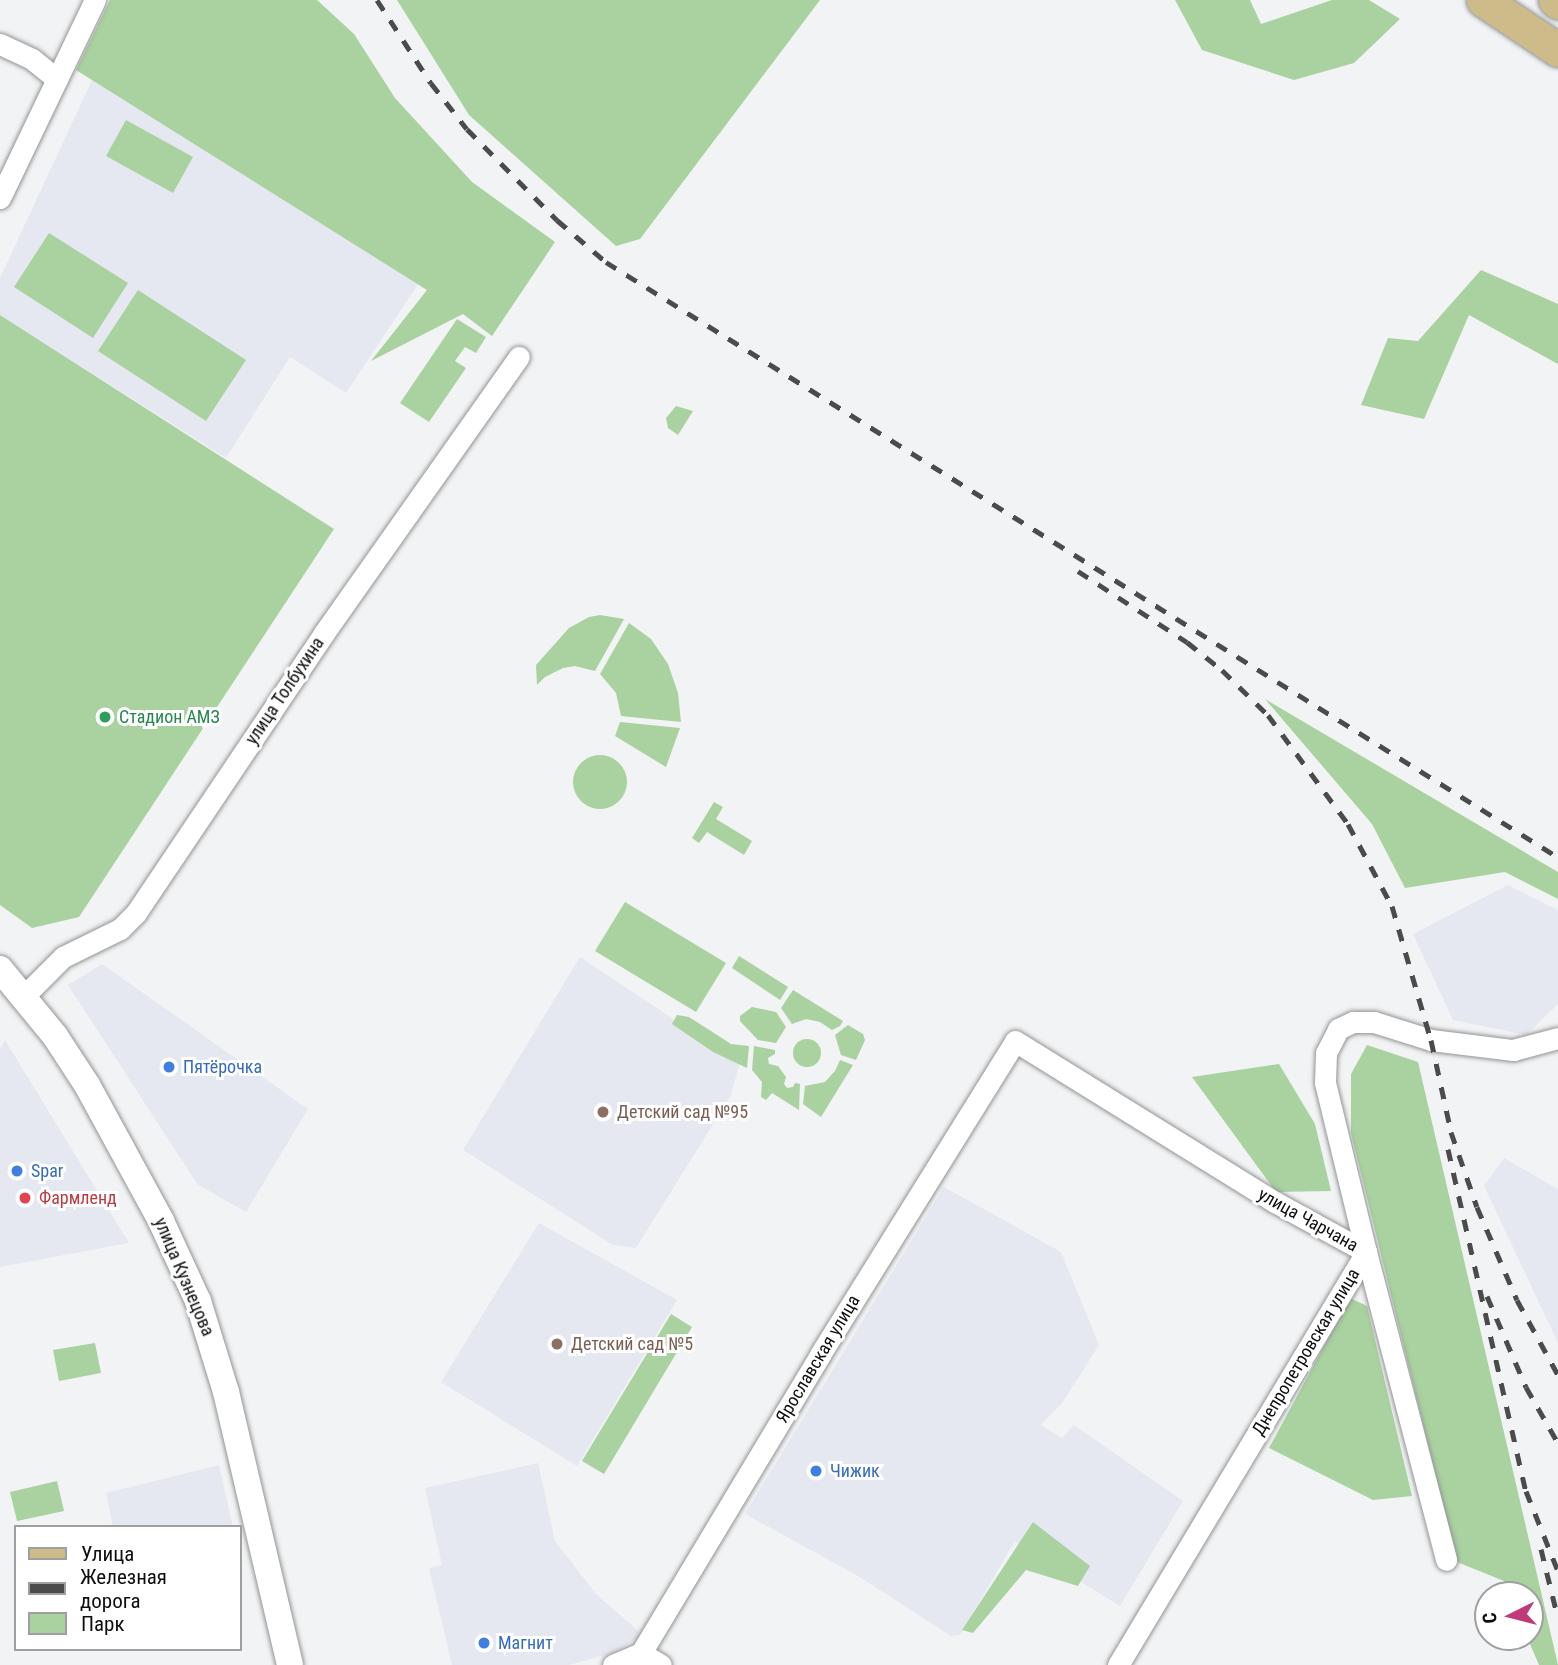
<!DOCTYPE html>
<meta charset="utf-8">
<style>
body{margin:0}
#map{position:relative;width:1558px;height:1665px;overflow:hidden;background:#f2f3f4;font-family:"Roboto Condensed",sans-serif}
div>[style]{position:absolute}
.built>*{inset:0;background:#e6e8f1}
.green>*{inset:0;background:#aad1a0}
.round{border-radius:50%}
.roads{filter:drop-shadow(0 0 2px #939495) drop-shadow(0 0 2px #939495)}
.minor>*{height:21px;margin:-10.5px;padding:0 10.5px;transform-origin:10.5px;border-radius:10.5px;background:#fff}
.tertiary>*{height:26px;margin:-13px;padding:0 13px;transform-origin:13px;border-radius:13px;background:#fff}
.primary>*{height:33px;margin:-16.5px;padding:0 16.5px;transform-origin:16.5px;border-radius:16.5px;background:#cdbb8a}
.rail>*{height:5px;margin-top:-2.5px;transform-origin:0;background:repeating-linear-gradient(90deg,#4b4b4b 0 12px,transparent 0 24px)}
.dots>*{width:19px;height:19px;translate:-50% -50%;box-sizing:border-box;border:4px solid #fff;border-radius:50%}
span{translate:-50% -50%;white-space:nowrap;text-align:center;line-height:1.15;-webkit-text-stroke:6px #fff;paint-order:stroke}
.street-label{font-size:18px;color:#0e0e0e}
.leisure-label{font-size:18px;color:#27864d}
.left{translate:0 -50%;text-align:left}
.shop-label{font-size:18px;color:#366cbe}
.education-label{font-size:18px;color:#785e54}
.health-label{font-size:18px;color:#be3a42}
.legend{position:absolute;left:14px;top:1525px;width:228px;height:126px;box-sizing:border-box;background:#fff;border:2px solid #9f9f9f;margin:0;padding:9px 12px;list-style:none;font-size:21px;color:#0e0e0e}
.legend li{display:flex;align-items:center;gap:14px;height:35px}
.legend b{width:35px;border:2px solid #9f9f9f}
.north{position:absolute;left:1474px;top:1581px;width:70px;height:70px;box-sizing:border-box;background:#fff;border:2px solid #9f9f9f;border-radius:50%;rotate:264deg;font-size:19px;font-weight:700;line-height:28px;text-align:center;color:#0e0e0e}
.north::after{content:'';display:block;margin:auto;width:24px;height:32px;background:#c03a7a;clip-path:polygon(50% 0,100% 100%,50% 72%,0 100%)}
</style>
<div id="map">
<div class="built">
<i style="clip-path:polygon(93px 78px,432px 263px,346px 393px,290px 357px,226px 458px,0 315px,0 278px)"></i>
<i style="clip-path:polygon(1508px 885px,1558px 910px,1558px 1004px,1526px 1035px,1453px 1020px,1413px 934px)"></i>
<i style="clip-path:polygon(580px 957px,740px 1063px,730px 1097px,636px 1248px,613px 1245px,463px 1150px)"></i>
<i style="clip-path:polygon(102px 964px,308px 1109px,246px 1212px,198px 1185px,68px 985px)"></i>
<i style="clip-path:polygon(5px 1040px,129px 1243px,0 1267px,0 1049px)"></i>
<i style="clip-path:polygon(1504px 1158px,1558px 1189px,1558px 1343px,1484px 1186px)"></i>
<i style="clip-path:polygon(944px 1187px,1061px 1252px,1099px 1345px,1062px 1403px,1041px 1425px,1062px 1438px,1074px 1425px,1183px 1501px,1120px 1606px,1015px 1541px,960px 1635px,951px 1636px,858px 1576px,745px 1514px)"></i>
<i style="clip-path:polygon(539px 1223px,677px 1300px,577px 1466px,441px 1382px)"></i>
<i style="clip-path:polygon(538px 1463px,555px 1541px,596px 1594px,643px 1635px,612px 1653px,569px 1665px,452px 1665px,429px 1568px,442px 1565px,425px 1488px)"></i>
<i style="clip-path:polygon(219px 1465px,233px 1527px,113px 1527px,106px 1493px)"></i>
</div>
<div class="green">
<i style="clip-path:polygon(110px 0,317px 0,354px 34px,395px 98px,472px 182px,555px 242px,492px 336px,463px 314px,371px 361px,427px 290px,76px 70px)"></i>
<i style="clip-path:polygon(397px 0,820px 0,640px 239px,616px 246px,469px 115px)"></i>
<i style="clip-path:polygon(1175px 0,1250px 0,1261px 24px,1332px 0,1369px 0,1400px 19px,1354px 63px,1294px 80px,1202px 50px)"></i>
<i style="clip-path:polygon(126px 120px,193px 157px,173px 193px,106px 156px)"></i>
<i style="clip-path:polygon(49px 233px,128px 283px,93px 338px,14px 287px)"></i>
<i style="clip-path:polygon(1481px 270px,1558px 304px,1558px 364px,1469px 315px,1424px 419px,1361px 405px,1388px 338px,1418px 341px)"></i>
<i style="clip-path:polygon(138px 290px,246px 360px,206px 421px,98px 351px)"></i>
<i style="clip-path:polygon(0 315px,334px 529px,79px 917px,32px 928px,0 905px)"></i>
<i style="clip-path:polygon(457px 319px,486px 337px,476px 353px,465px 347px,455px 361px,466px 368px,429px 422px,400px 403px)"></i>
<i style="clip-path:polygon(676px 406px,693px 411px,678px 435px,668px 428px,666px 418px)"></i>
<i style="clip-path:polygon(600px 615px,624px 619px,595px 671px,575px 666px,563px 668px,545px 677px,537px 685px,536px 665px,569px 628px,589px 617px)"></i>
<i style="clip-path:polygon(629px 623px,651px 639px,668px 664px,678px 693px,681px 722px,621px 716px,616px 693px,600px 674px)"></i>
<i style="clip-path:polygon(1265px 699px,1558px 872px,1558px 899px,1505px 872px,1405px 888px,1372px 824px)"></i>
<i style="clip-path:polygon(620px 722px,680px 728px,666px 767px,615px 736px)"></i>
<i class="round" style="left:573px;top:755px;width:54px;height:54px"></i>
<i style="clip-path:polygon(714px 802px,723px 807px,716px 819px,752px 841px,744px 855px,707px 832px,699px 843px,692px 838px)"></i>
<i style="clip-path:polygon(625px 902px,726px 963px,696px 1012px,595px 951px)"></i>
<i style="clip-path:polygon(739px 956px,788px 987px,780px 1000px,732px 968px)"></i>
<i style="clip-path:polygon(793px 990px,843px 1021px,840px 1026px,832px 1030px,820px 1022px,806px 1019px,792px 1024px,781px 1008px)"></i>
<i style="clip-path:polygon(752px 1007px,776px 1012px,786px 1027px,776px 1043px,758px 1040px,740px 1021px,740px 1016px)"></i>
<i style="clip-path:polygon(677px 1015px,689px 1017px,731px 1044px,749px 1046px,747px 1068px,713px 1052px,672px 1024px)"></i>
<i style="clip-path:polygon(848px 1025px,863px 1034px,865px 1040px,856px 1060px,841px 1055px,835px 1035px)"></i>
<i class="round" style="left:793px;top:1039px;width:28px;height:28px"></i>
<i style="clip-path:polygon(1367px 1045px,1418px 1062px,1558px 1665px,1539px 1665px,1527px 1637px,1530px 1637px,1530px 1595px,1510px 1595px,1504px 1581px,1457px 1562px,1351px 1133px,1351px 1074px)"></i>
<i style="clip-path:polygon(754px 1046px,775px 1050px,775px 1054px,768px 1058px,769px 1064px,778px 1066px,786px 1077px,784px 1084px,787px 1088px,793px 1087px,795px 1083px,800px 1084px,799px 1110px,772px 1093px,766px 1100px,761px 1097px,762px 1082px,752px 1070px)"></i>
<i style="clip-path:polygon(840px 1060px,853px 1065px,821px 1117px,803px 1104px,805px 1086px,825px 1082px,835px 1071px)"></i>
<i style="clip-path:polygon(1279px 1064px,1315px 1124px,1331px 1191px,1276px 1192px,1192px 1077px)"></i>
<i style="clip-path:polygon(1350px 1298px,1367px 1306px,1412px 1496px,1373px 1500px,1269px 1448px)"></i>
<i style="clip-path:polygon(671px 1314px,692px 1327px,604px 1474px,582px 1461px)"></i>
<i style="clip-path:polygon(95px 1343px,101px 1373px,59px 1381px,53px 1350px)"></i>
<i style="clip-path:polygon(57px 1481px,64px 1511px,17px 1521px,10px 1492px)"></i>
<i style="clip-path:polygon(1033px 1522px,1090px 1566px,1078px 1586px,1026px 1570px,973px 1633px,962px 1630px)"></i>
</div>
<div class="roads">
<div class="minor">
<i style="left:0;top:44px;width:35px;rotate:25deg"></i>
<i style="left:32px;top:59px;width:32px;rotate:39deg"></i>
<i style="left:0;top:198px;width:220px;rotate:-64.4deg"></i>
<i style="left:24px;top:996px;width:55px;rotate:-45deg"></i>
<i style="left:63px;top:957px;width:64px;rotate:-26.2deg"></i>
<i style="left:120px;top:929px;width:23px;rotate:-45deg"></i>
<i style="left:136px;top:913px;width:337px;rotate:-56.1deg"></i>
<i style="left:324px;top:633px;width:338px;rotate:-54.8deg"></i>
<i style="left:641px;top:1653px;width:23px;rotate:31deg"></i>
<i style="left:613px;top:1665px;width:30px;rotate:-23deg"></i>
<i style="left:641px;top:1653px;width:350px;rotate:-59deg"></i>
<i style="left:821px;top:1353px;width:367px;rotate:-58.1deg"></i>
<i style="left:1015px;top:1041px;width:306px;rotate:31.8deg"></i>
<i style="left:1275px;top:1202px;width:104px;rotate:28.8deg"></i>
<i style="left:1366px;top:1252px;width:318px;rotate:75.4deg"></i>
<i style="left:1118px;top:1665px;width:482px;rotate:-59deg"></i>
<i style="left:1366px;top:1252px;width:175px;rotate:-103.6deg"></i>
<i style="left:1325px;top:1082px;width:29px;rotate:-88deg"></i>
<i style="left:1326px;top:1053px;width:27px;rotate:-63deg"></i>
<i style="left:1338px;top:1029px;width:17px;rotate:-25deg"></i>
<i style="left:1353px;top:1022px;width:21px"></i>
<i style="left:1374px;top:1022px;width:60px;rotate:17.5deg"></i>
<i style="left:1431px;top:1040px;width:83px;rotate:7deg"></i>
<i style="left:1513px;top:1050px;width:47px;rotate:-14.9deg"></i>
</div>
<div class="tertiary">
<i style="left:0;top:969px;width:87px;rotate:50.6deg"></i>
<i style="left:55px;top:1036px;width:59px;rotate:56.9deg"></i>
<i style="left:87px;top:1085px;width:155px;rotate:61.4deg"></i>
<i style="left:161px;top:1221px;width:88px;rotate:65.2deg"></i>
<i style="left:198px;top:1301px;width:95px;rotate:72.9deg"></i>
<i style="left:226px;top:1392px;width:280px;rotate:76.8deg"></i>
</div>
<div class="primary">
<i style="left:1483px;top:0;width:90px;rotate:33.7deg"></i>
<i style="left:1555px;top:0;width:4px;rotate:34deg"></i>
</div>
</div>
<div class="rail">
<i style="left:377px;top:0;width:99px;rotate:57deg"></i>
<i style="left:431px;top:83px;width:58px;rotate:52deg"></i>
<i style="left:467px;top:129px;width:128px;rotate:45.3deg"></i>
<i style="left:557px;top:220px;width:65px;rotate:40.6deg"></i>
<i style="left:606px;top:262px;width:1123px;rotate:32.01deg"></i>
<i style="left:1078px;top:571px;width:130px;rotate:33.1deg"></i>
<i style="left:1187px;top:642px;width:45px;rotate:38.7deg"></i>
<i style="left:1222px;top:670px;width:64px;rotate:44.4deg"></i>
<i style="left:1268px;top:715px;width:135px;rotate:53.7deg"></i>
<i style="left:1348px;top:824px;width:93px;rotate:61.8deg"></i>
<i style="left:1392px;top:906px;width:140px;rotate:73.8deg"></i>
<i style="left:1431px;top:1040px;width:94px;rotate:77.7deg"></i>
<i style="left:1451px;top:1132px;width:79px;rotate:70.9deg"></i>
<i style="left:1477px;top:1207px;width:101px;rotate:66.7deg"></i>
<i style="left:1517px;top:1300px;width:85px;rotate:61.3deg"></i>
<i style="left:1448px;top:1149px;width:351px;rotate:77.2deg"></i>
<i style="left:1526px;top:1491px;width:86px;rotate:68.2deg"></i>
<i style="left:1487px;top:1296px;width:99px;rotate:66.8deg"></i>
<i style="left:1526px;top:1387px;width:64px;rotate:60.3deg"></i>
<i style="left:1541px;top:1549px;width:71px;rotate:76.2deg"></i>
</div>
<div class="dots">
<i style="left:105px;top:717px;background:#2e9e5b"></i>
<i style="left:169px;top:1067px;background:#3f7fe0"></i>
<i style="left:603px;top:1112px;background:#8d6e63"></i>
<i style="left:17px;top:1171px;background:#3f7fe0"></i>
<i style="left:25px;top:1198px;background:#e0444e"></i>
<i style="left:557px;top:1344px;background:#8d6e63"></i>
<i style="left:816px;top:1471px;background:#3f7fe0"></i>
<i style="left:484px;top:1643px;background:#3f7fe0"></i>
</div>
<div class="street-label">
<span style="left:285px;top:691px;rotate:-56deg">улица Толбухина</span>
<span style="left:1308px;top:1220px;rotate:29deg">улица Чарчана</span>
<span style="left:184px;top:1277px;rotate:67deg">улица Кузнецова</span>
<span style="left:1306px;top:1352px;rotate:-59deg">Днепропетровская улица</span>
<span style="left:818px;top:1359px;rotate:-59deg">Ярославская улица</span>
</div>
<div class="leisure-label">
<span class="left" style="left:119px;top:717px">Стадион АМЗ</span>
</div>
<div class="shop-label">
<span class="left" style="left:183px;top:1067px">Пятёрочка</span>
<span class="left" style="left:31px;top:1171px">Spar</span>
<span class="left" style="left:830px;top:1471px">Чижик</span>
<span class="left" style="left:498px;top:1643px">Магнит</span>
</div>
<div class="education-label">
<span class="left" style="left:617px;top:1112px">Детский сад №95</span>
<span class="left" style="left:571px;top:1344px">Детский сад №5</span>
</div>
<div class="health-label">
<span class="left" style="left:39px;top:1198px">Фармленд</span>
</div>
<ul class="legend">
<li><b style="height:9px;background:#cdbb8a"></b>Улица</li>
<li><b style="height:9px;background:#4b4b4b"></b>Железная дорога</li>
<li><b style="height:19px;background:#aad1a0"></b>Парк</li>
</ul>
<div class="north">С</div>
</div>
